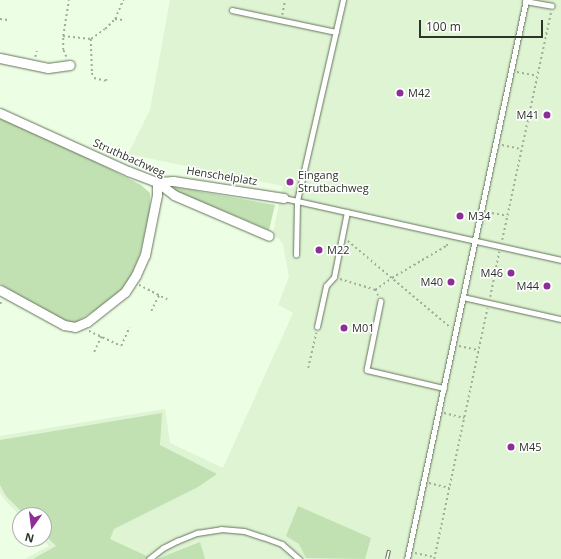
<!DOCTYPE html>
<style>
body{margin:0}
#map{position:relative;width:561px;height:559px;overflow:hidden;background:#ecfee3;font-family:"Open Sans",sans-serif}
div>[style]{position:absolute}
.built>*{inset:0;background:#def4d2}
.green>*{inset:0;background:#c2e1b2}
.path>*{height:1.5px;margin-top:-0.75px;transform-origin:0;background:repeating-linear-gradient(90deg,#a0ad99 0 2px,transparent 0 5px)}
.roads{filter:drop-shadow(0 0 1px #64745c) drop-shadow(0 0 1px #64745c)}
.service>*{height:4.5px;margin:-2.25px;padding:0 2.25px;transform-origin:2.25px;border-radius:2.25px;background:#fff}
.minor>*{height:9px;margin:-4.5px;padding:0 4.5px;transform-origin:4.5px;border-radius:4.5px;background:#fff}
.rail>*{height:4px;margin-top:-2px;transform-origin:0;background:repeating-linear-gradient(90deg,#fff 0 8px,#636d5e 0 16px);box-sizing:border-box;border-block:1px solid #636d5e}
.dots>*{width:11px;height:11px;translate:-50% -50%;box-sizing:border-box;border:2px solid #fff;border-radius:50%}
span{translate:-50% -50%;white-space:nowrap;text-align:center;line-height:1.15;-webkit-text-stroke:3px #fff;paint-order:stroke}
.poi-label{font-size:11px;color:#2d342a}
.left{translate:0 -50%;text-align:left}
.right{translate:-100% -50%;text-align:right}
.street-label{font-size:11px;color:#2d342a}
.north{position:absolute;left:12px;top:507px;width:40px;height:40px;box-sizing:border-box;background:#fff;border:1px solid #abaeaa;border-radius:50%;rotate:194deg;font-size:11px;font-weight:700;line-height:16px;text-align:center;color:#2d342a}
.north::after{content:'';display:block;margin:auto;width:14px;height:18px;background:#8d2e97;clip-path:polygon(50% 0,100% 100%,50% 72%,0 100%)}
.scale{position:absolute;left:419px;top:20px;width:124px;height:18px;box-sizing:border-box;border:2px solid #2d342a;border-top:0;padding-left:5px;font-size:12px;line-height:14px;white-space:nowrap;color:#2d342a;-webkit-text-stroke:3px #fff;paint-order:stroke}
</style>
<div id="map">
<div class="built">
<i style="clip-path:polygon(170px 0,561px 0,561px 559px,25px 559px,49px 546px,43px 539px,44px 515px,20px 516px,3px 498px,0 493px,0 436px,165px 409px,170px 443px,223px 468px,293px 313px,278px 305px,289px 277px,283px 244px,273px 233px,283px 186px,128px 154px,150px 110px)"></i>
</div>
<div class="green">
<i style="clip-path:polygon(0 118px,97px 162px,141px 185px,150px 193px,150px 212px,140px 254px,132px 274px,122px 289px,97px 309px,75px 323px,61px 319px,0 284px)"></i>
<i style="clip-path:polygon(174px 187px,275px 205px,269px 230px,175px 191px,173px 190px)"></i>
<i style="clip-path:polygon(162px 413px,160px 445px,217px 474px,198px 487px,114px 529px,110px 539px,153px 559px,33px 559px,56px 546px,44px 534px,44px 515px,25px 515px,6px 496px,0 485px,0 440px)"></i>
<i style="clip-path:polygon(298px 506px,371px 538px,365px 559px,306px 558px,299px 544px,286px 536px)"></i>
<i style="clip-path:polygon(200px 542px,205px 559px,157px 559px)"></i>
</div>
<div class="path">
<i style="left:282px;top:15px;width:15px;rotate:-79deg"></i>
<i style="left:0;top:19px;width:8px;rotate:7deg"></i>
<i style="left:115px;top:19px;width:8px;rotate:7deg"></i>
<i style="left:63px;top:36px;width:36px;rotate:-81deg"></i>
<i style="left:91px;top:39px;width:34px;rotate:88deg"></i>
<i style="left:92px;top:73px;width:5px;rotate:68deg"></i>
<i style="left:94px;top:78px;width:12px;rotate:14deg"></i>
<i style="left:106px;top:81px;width:2px;rotate:-90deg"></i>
<i style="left:35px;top:57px;width:6px;rotate:-72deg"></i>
<i style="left:66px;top:57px;width:8px;rotate:-113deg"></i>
<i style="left:63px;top:50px;width:14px;rotate:-90deg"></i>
<i style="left:63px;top:36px;width:28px;rotate:6deg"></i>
<i style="left:91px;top:39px;width:17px;rotate:-36deg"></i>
<i style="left:105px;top:29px;width:14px;rotate:-45deg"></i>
<i style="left:115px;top:19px;width:21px;rotate:-67deg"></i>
<i style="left:517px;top:72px;width:20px;rotate:11deg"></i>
<i style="left:502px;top:145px;width:19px;rotate:12deg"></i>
<i style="left:487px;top:212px;width:20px;rotate:11deg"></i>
<i style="left:502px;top:240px;width:234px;rotate:-77.9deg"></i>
<i style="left:348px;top:241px;width:135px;rotate:40.2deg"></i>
<i style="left:340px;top:279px;width:37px;rotate:17deg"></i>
<i style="left:139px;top:285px;width:33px;rotate:27deg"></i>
<i style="left:378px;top:296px;width:7px;rotate:-117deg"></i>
<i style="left:375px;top:290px;width:21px;rotate:-35deg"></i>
<i style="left:392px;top:278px;width:63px;rotate:-30.7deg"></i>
<i style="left:446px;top:246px;width:5px;rotate:-53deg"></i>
<i style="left:490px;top:297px;width:46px;rotate:-78.7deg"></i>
<i style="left:0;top:304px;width:4px;rotate:-63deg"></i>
<i style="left:151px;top:311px;width:18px;rotate:-63deg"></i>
<i style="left:89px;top:331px;width:35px;rotate:25deg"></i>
<i style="left:121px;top:346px;width:20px;rotate:-66deg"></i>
<i style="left:459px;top:346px;width:19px;rotate:12deg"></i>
<i style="left:94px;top:352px;width:17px;rotate:-65deg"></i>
<i style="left:308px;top:368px;width:36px;rotate:-77deg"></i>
<i style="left:444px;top:413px;width:21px;rotate:14deg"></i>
<i style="left:429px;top:483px;width:21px;rotate:14deg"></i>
<i style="left:415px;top:553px;width:19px;rotate:12deg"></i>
<i style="left:434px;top:559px;width:256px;rotate:-78deg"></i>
</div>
<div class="roads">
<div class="service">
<i style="left:525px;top:1px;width:27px;rotate:10deg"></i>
<i style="left:232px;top:10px;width:106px;rotate:11.9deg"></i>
<i style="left:284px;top:198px;width:284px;rotate:12.6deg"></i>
<i style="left:296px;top:255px;width:54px;rotate:-88.9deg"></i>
<i style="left:297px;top:201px;width:206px;rotate:-77.1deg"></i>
<i style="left:463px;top:297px;width:100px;rotate:12.7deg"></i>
<i style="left:381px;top:301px;width:70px;rotate:101.5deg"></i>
<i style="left:367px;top:370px;width:79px;rotate:13.2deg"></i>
<i style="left:317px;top:327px;width:42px;rotate:-77.6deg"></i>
<i style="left:326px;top:286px;width:12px;rotate:-48deg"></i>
<i style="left:334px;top:277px;width:66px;rotate:-78.7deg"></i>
<i style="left:149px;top:559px;width:18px;rotate:-38deg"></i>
<i style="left:163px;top:548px;width:16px;rotate:-27deg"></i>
<i style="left:177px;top:541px;width:22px;rotate:-22deg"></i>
<i style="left:197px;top:533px;width:24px;rotate:-9deg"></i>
<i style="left:221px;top:529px;width:23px;rotate:5deg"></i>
<i style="left:244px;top:531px;width:20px;rotate:18deg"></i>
<i style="left:263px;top:537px;width:20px;rotate:20deg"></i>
<i style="left:282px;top:544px;width:23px;rotate:41deg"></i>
<i style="left:407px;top:559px;width:572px;rotate:-77.98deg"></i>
</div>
<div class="minor">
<i style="left:0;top:58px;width:49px;rotate:11.8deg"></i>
<i style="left:48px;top:68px;width:22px;rotate:-8deg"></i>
<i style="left:0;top:113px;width:141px;rotate:24.4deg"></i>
<i style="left:128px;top:171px;width:31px;rotate:21deg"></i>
<i style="left:157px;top:182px;width:21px;rotate:37deg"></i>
<i style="left:174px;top:195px;width:103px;rotate:23.3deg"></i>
<i style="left:157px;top:182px;width:16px;rotate:-4deg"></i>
<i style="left:173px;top:181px;width:112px;rotate:8.7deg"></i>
<i style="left:0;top:290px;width:73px;rotate:28.7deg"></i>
<i style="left:64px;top:325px;width:11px;rotate:10deg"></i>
<i style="left:75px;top:327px;width:13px;rotate:-23deg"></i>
<i style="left:87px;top:322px;width:48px;rotate:-38.3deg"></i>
<i style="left:125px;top:292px;width:20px;rotate:-57deg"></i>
<i style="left:136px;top:275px;width:22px;rotate:-66deg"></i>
<i style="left:145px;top:255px;width:61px;rotate:-78.7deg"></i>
<i style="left:157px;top:195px;width:13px;rotate:-90deg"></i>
</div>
</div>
<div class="rail">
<i style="left:387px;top:559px;width:9px;rotate:-77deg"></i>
</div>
<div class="dots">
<i style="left:400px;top:93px;background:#8d2e97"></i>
<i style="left:547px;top:115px;background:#8d2e97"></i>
<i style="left:290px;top:182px;background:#8d2e97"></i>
<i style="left:460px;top:216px;background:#8d2e97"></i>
<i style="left:319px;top:250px;background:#8d2e97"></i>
<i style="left:511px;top:273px;background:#8d2e97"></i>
<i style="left:451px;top:282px;background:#8d2e97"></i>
<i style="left:547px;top:286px;background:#8d2e97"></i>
<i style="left:344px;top:328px;background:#8d2e97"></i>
<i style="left:511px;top:447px;background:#8d2e97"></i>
</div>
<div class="poi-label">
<span class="left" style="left:408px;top:93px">M42</span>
<span class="right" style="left:539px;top:115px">M41</span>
<span class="left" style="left:298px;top:182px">Eingang<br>Strutbachweg</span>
<span class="left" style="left:468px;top:216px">M34</span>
<span class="left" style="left:327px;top:250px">M22</span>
<span class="right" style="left:503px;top:273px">M46</span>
<span class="right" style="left:443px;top:282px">M40</span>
<span class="right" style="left:539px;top:286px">M44</span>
<span class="left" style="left:352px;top:328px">M01</span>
<span class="left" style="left:519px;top:447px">M45</span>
</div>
<div class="street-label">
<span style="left:129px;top:158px;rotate:24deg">Struthbachweg</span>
<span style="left:222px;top:176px;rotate:9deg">Henschelplatz</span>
</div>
<div class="north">N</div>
<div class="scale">100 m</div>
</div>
